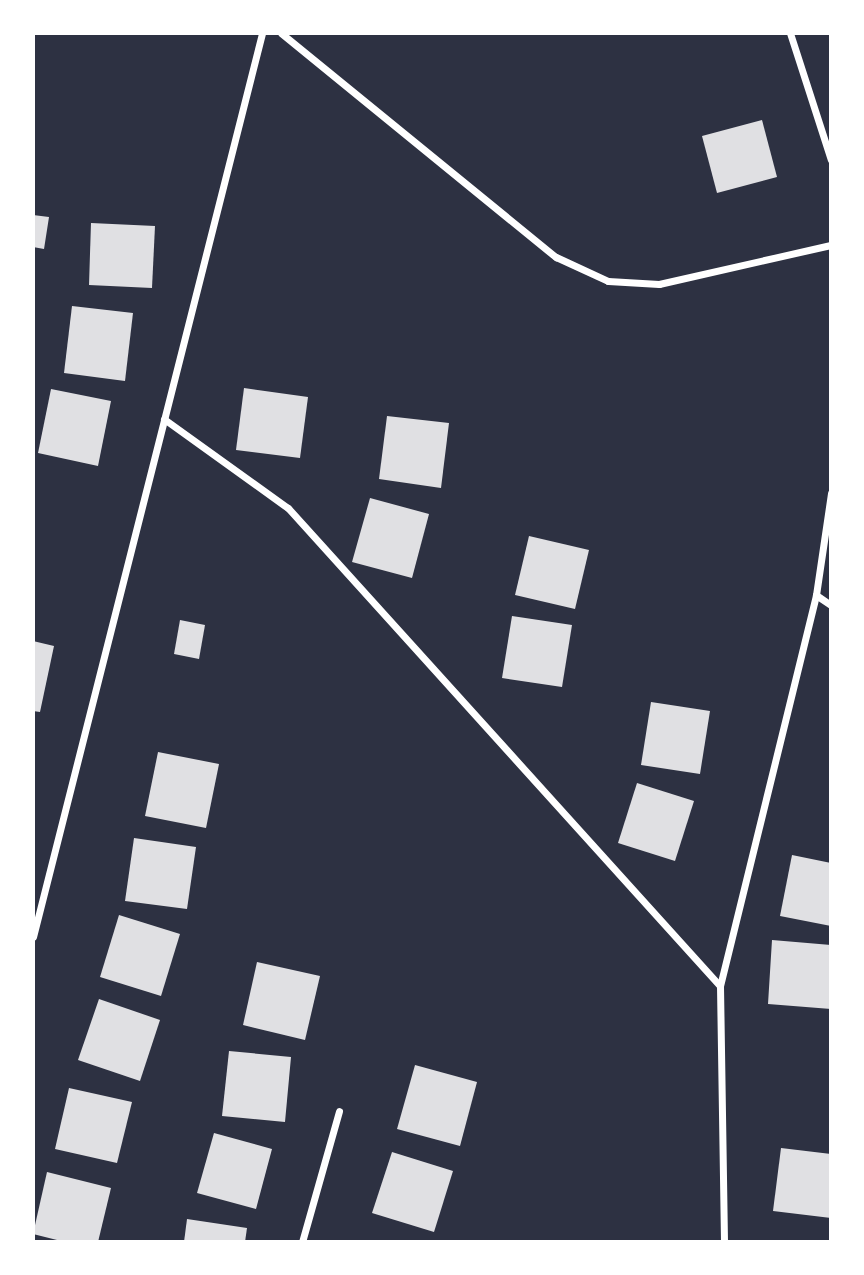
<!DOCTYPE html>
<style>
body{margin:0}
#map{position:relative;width:864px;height:1275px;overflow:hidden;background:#2d3142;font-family:Literata,serif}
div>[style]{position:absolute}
.building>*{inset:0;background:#e0e0e3}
.minor>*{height:7px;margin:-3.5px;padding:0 3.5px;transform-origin:3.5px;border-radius:3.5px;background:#fff}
span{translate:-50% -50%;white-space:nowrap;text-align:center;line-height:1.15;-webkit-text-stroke:7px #fff;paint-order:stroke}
.frame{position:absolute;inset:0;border:35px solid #fff;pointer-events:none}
</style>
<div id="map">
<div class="building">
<i style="clip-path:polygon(762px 120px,777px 177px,717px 193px,702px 136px)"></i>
<i style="clip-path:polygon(33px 215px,49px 217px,44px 249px,33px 247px)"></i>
<i style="clip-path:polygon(91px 223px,155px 226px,152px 288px,89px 285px)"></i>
<i style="clip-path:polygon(72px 306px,133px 313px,125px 381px,64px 373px)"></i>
<i style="clip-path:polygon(244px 388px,308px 397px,300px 458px,236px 450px)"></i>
<i style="clip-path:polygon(51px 389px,111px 401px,98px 466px,38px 453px)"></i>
<i style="clip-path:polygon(387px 416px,449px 423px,441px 488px,379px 479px)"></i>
<i style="clip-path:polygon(370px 498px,429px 514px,412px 578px,352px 562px)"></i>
<i style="clip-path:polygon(529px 536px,589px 550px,575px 609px,515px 595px)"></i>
<i style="clip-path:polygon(512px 616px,572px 625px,562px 687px,502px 678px)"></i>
<i style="clip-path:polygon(180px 620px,205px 625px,199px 659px,174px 654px)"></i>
<i style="clip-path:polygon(33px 641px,54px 646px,40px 712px,33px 711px)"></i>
<i style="clip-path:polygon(651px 702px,710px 711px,700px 774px,641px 765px)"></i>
<i style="clip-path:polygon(158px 752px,219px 764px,206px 828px,145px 816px)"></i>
<i style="clip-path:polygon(637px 783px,694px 801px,675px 861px,618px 843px)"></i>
<i style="clip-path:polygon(134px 838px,196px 847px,187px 909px,125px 901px)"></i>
<i style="clip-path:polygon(792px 855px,831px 863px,831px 926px,780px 916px)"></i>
<i style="clip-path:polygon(119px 915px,180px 934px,161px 996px,100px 977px)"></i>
<i style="clip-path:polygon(772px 940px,831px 945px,831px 1009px,768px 1004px)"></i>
<i style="clip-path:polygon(257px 962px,320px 976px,305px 1040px,243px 1025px)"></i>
<i style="clip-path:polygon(99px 999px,160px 1020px,140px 1081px,78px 1060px)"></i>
<i style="clip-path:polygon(229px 1051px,291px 1057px,285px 1122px,222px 1116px)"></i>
<i style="clip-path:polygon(415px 1065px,477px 1082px,460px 1146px,397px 1129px)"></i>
<i style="clip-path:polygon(69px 1088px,132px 1102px,117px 1163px,55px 1149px)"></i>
<i style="clip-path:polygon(214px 1133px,272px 1149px,256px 1209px,197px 1193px)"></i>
<i style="clip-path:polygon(781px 1148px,831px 1154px,831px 1218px,773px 1211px)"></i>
<i style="clip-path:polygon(392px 1152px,453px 1171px,434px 1232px,372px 1213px)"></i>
<i style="clip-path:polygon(47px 1172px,111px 1188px,98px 1242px,65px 1242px,33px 1234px)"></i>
<i style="clip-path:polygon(187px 1219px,247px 1228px,245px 1242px,184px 1242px)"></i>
</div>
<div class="minor">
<i style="left:281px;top:33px;width:355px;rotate:39.2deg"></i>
<i style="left:556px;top:257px;width:57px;rotate:24.8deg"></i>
<i style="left:608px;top:281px;width:51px;rotate:3.4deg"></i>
<i style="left:659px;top:284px;width:176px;rotate:-12.8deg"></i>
<i style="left:790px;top:33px;width:133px;rotate:72.1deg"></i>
<i style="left:164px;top:419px;width:153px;rotate:35.7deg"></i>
<i style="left:288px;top:508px;width:644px;rotate:47.89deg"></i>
<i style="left:720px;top:986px;width:256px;rotate:89.1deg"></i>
<i style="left:816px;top:595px;width:18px;rotate:34deg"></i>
<i style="left:33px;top:937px;width:933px;rotate:-75.78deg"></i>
<i style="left:720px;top:986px;width:403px;rotate:-76.2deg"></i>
<i style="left:816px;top:595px;width:103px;rotate:-81.6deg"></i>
<i style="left:302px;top:1242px;width:136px;rotate:-74.2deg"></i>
</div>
<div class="frame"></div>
</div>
